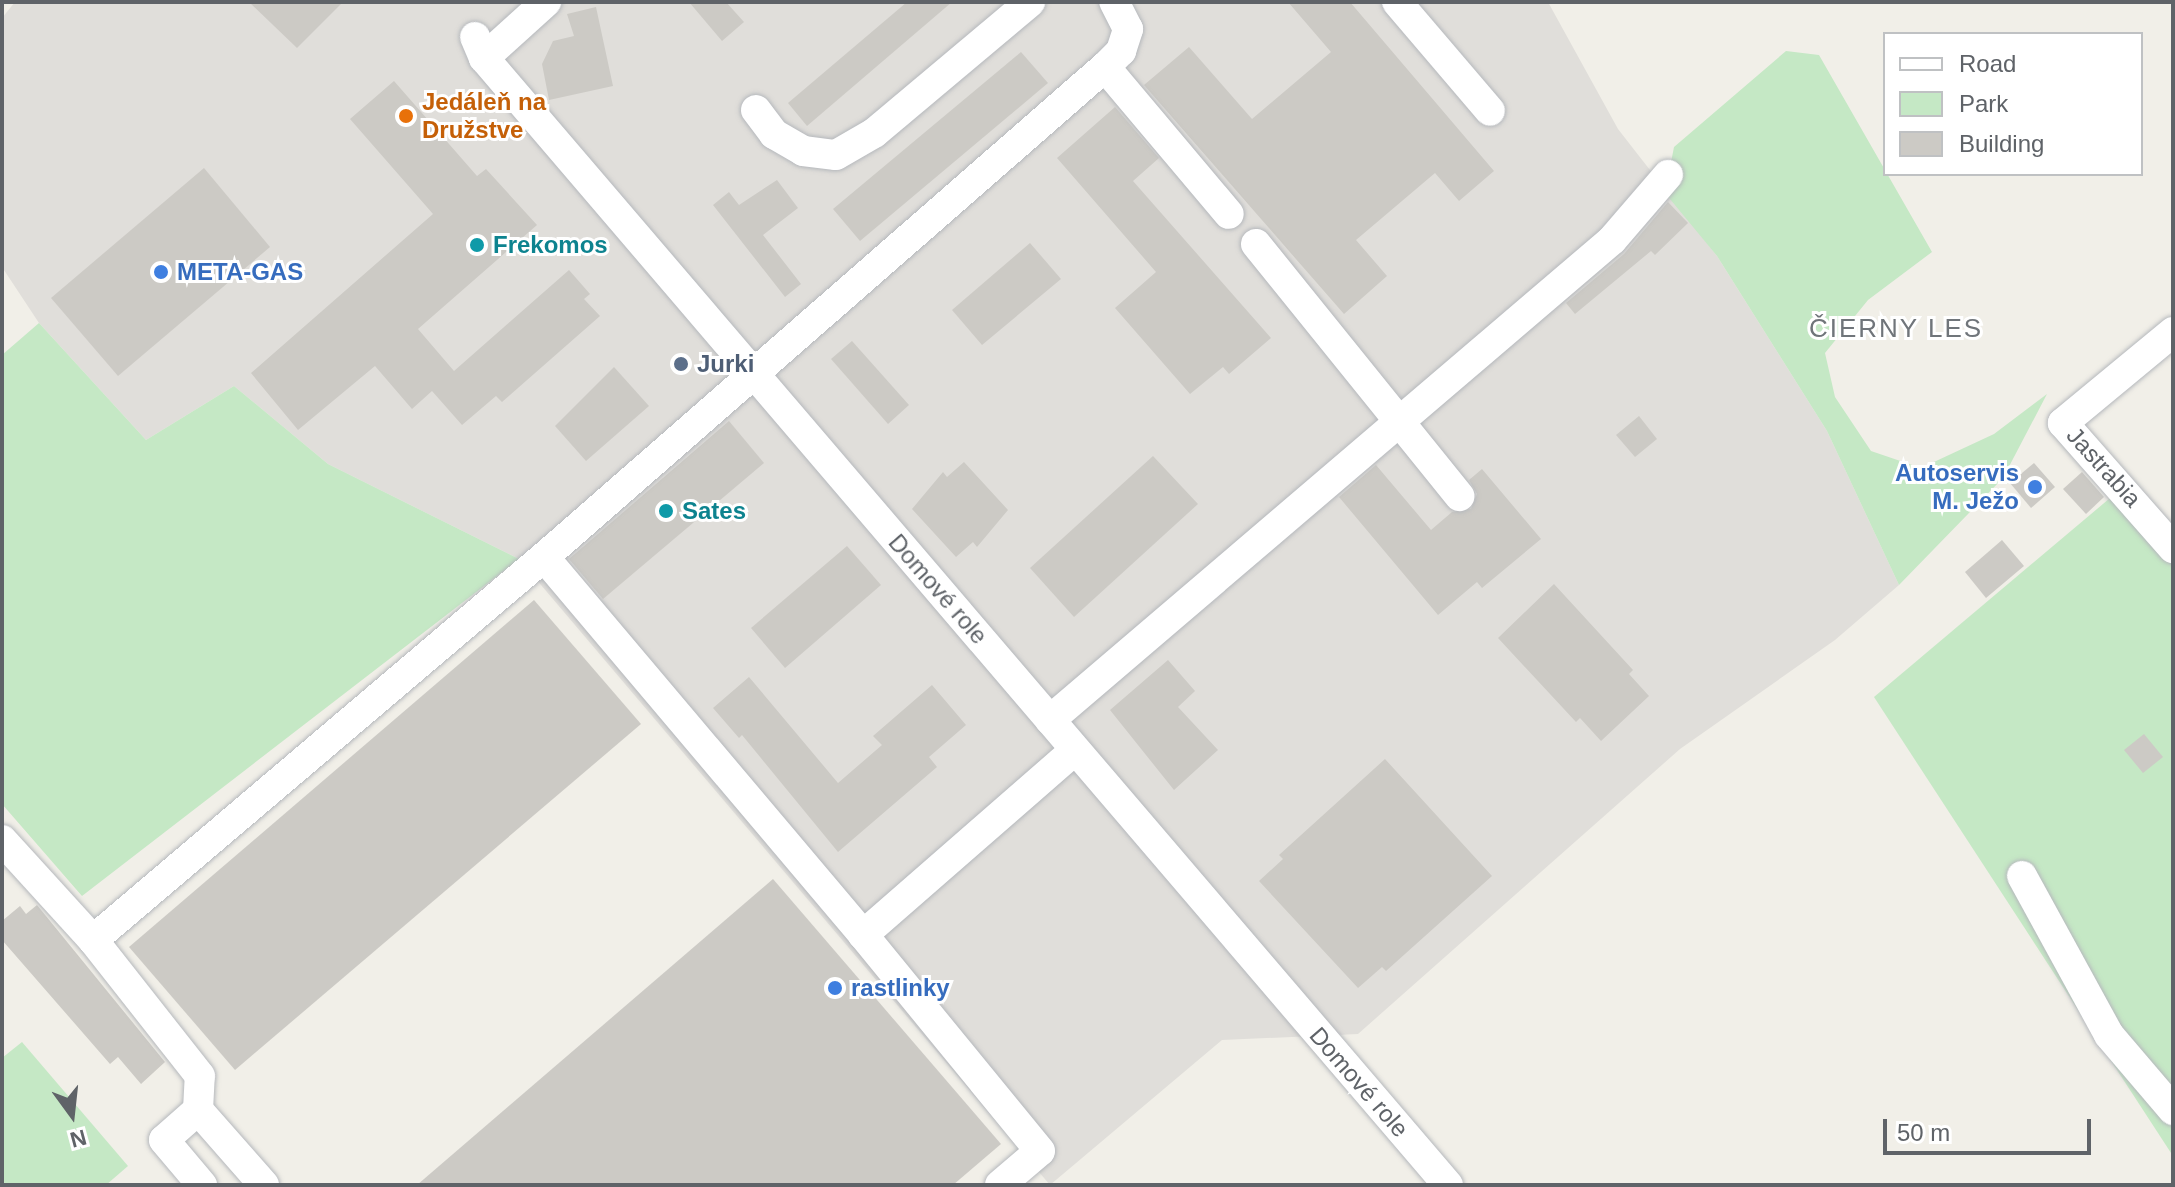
<!DOCTYPE html>
<meta charset="utf-8">
<style>
body{margin:0}
#map{position:relative;width:2175px;height:1187px;overflow:hidden;background:#f1efe8;font-family:Helvetica,sans-serif}
div>[style]{position:absolute}
.industrial>*{inset:0;background:#e0deda}
.green>*{inset:0;background:#c5e8c5}
.building>*{inset:0;background:#cccac5}
.roads{filter:drop-shadow(0 0 2px #b5b8bc) drop-shadow(0 0 2px #b5b8bc)}
.minor>*{height:30px;margin:-15px;padding:0 15px;transform-origin:15px;border-radius:15px;background:#fff}
.dots>*{width:22px;height:22px;translate:-50% -50%;box-sizing:border-box;border:4px solid #fff;border-radius:50%}
span{translate:-50% -50%;white-space:nowrap;text-align:center;line-height:1.15;-webkit-text-stroke:6px #fff;paint-order:stroke}
.food-label{font-size:24px;color:#c56008;font-weight:700}
.left{translate:0 -50%;text-align:left}
.culture-label{font-size:24px;color:#0d838f;font-weight:700}
.shop-label{font-size:24px;color:#366cbe;font-weight:700}
.right{translate:-100% -50%;text-align:right}
.service-label{font-size:24px;color:#4e5e75;font-weight:700}
.street-label{font-size:24px;color:#5f6368}
.neighbourhood-label{font-size:26px;color:#70757a;letter-spacing:2px}
.frame{position:absolute;inset:0;border:4px solid #5f6368;pointer-events:none}
.legend{position:absolute;left:1883px;top:32px;width:260px;height:144px;box-sizing:border-box;background:#fff;border:2px solid #bfc1c3;margin:0;padding:10px 14px;list-style:none;font-size:24px;color:#5f6368}
.legend li{display:flex;align-items:center;gap:16px;height:40px}
.legend b{width:40px;border:2px solid #bfc1c3}
.north{position:absolute;left:32px;top:1075px;width:80px;height:80px;-webkit-text-stroke:6px #fff;paint-order:stroke;rotate:165deg;font-size:22px;font-weight:700;line-height:32px;text-align:center;color:#5f6368}
.north::after{content:'';display:block;margin:auto;width:28px;height:36px;background:#5f6368;clip-path:polygon(50% 0,100% 100%,50% 72%,0 100%)}
.scale{position:absolute;left:1883px;top:1119px;width:208px;height:36px;box-sizing:border-box;border:4px solid #5f6368;border-top:0;padding-left:10px;font-size:24px;line-height:28px;white-space:nowrap;color:#5f6368;-webkit-text-stroke:6px #fff;paint-order:stroke}
</style>
<div id="map">
<div class="industrial">
<i style="clip-path:polygon(15px 2px,1548px 2px,1618px 129px,1717px 256px,1827px 431px,1899px 585px,1835px 640px,1680px 749px,1358px 1034px,1222px 1040px,1050px 1185px,519px 559px,328px 464px,234px 386px,146px 440px,39px 323px,2px 267px,2px 18px)"></i>
</div>
<div class="green">
<i style="clip-path:polygon(1786px 51px,1819px 55px,1932px 252px,1868px 300px,1825px 353px,1835px 397px,1871px 451px,1921px 468px,1994px 434px,2047px 394px,2003px 478px,1899px 585px,1827px 431px,1717px 256px,1665px 193px,1674px 147px)"></i>
<i style="clip-path:polygon(39px 323px,146px 440px,234px 386px,328px 464px,519px 559px,82px 896px,2px 804px,2px 355px)"></i>
<i style="clip-path:polygon(2116px 493px,2173px 561px,2173px 1156px,1874px 697px)"></i>
<i style="clip-path:polygon(22px 1042px,128px 1166px,106px 1185px,2px 1185px,2px 1058px)"></i>
</div>
<div class="building">
<i style="clip-path:polygon(249px 2px,343px 2px,297px 48px)"></i>
<i style="clip-path:polygon(689px 2px,726px 2px,744px 22px,722px 41px)"></i>
<i style="clip-path:polygon(907px 2px,952px 2px,807px 126px,788px 103px)"></i>
<i style="clip-path:polygon(1288px 2px,1350px 2px,1494px 171px,1459px 201px,1435px 173px,1356px 240px,1387px 276px,1344px 314px,1144px 85px,1189px 47px,1252px 119px,1331px 52px)"></i>
<i style="clip-path:polygon(596px 7px,613px 86px,549px 100px,542px 64px,553px 41px,574px 36px,567px 14px)"></i>
<i style="clip-path:polygon(1021px 52px,1048px 83px,860px 241px,833px 209px)"></i>
<i style="clip-path:polygon(394px 81px,477px 176px,486px 169px,537px 225px,418px 329px,454px 371px,569px 270px,590px 294px,584px 299px,600px 316px,502px 402px,496px 396px,462px 425px,432px 391px,412px 409px,375px 366px,298px 430px,251px 373px,433px 214px,350px 119px)"></i>
<i style="clip-path:polygon(1115px 107px,1159px 158px,1133px 181px,1271px 338px,1229px 374px,1223px 367px,1190px 394px,1115px 308px,1156px 272px,1057px 158px)"></i>
<i style="clip-path:polygon(204px 168px,270px 247px,118px 376px,51px 298px)"></i>
<i style="clip-path:polygon(777px 180px,798px 208px,763px 235px,801px 284px,785px 297px,713px 205px,729px 192px,739px 205px)"></i>
<i style="clip-path:polygon(1668px 202px,1688px 223px,1655px 255px,1651px 251px,1575px 314px,1566px 303px,1624px 254px)"></i>
<i style="clip-path:polygon(1030px 243px,1061px 279px,982px 345px,952px 310px)"></i>
<i style="clip-path:polygon(852px 341px,909px 405px,888px 424px,831px 359px)"></i>
<i style="clip-path:polygon(614px 367px,649px 406px,586px 461px,555px 426px)"></i>
<i style="clip-path:polygon(1639px 416px,1657px 439px,1635px 457px,1616px 435px)"></i>
<i style="clip-path:polygon(729px 421px,764px 463px,603px 599px,569px 559px)"></i>
<i style="clip-path:polygon(1153px 456px,1198px 504px,1074px 617px,1030px 568px)"></i>
<i style="clip-path:polygon(964px 462px,1008px 510px,977px 547px,973px 542px,956px 557px,912px 509px,943px 472px,947px 477px)"></i>
<i style="clip-path:polygon(2034px 463px,2055px 487px,2031px 508px,2010px 483px)"></i>
<i style="clip-path:polygon(1376px 465px,1431px 530px,1452px 512px,1471px 509px,1477px 494px,1469px 480px,1482px 469px,1541px 539px,1482px 588px,1477px 582px,1438px 615px,1339px 497px)"></i>
<i style="clip-path:polygon(2082px 472px,2104px 497px,2086px 514px,2063px 489px)"></i>
<i style="clip-path:polygon(2002px 540px,2024px 566px,1986px 598px,1965px 572px)"></i>
<i style="clip-path:polygon(847px 546px,881px 585px,785px 668px,751px 628px)"></i>
<i style="clip-path:polygon(1554px 584px,1633px 670px,1629px 674px,1649px 696px,1601px 741px,1580px 718px,1576px 722px,1498px 638px)"></i>
<i style="clip-path:polygon(534px 600px,641px 724px,235px 1070px,129px 947px)"></i>
<i style="clip-path:polygon(1168px 660px,1195px 691px,1178px 707px,1218px 750px,1174px 790px,1110px 710px)"></i>
<i style="clip-path:polygon(749px 677px,838px 783px,882px 745px,873px 736px,932px 685px,966px 725px,929px 757px,937px 767px,838px 852px,742px 735px,739px 738px,713px 708px)"></i>
<i style="clip-path:polygon(2144px 734px,2163px 757px,2143px 773px,2124px 750px)"></i>
<i style="clip-path:polygon(1385px 759px,1492px 876px,1386px 971px,1382px 967px,1358px 988px,1259px 881px,1283px 859px,1279px 855px)"></i>
<i style="clip-path:polygon(773px 879px,1001px 1144px,953px 1185px,417px 1185px)"></i>
<i style="clip-path:polygon(37px 905px,165px 1062px,141px 1084px,118px 1057px,110px 1064px,2px 940px,2px 921px,20px 906px,26px 914px)"></i>
</div>
<div class="roads">
<div class="minor">
<i style="left:1397px;top:2px;width:143px;rotate:49.5deg"></i>
<i style="left:475px;top:37px;width:23px;rotate:67deg"></i>
<i style="left:484px;top:58px;width:1483px;rotate:49.46deg"></i>
<i style="left:484px;top:58px;width:84px;rotate:-42.1deg"></i>
<i style="left:1105px;top:67px;width:192px;rotate:49.9deg"></i>
<i style="left:756px;top:110px;width:30px;rotate:53deg"></i>
<i style="left:774px;top:134px;width:34px;rotate:30deg"></i>
<i style="left:803px;top:151px;width:33px;rotate:7deg"></i>
<i style="left:836px;top:155px;width:44px;rotate:-30.1deg"></i>
<i style="left:874px;top:133px;width:204px;rotate:-40deg"></i>
<i style="left:1256px;top:244px;width:324px;rotate:51.1deg"></i>
<i style="left:2173px;top:332px;width:143px;rotate:140.4deg"></i>
<i style="left:2063px;top:423px;width:167px;rotate:48.7deg"></i>
<i style="left:544px;top:557px;width:495px;rotate:49.8deg"></i>
<i style="left:1050px;top:720px;width:739px;rotate:-40.5deg"></i>
<i style="left:1612px;top:240px;width:86px;rotate:-49.3deg"></i>
<i style="left:2px;top:840px;width:135px;rotate:47.7deg"></i>
<i style="left:2022px;top:876px;width:181px;rotate:61.3deg"></i>
<i style="left:2109px;top:1035px;width:99px;rotate:49.5deg"></i>
<i style="left:198px;top:1110px;width:45px;rotate:138.6deg"></i>
<i style="left:164px;top:1140px;width:59px;rotate:49.8deg"></i>
<i style="left:264px;top:1185px;width:100px;rotate:-131.3deg"></i>
<i style="left:198px;top:1110px;width:34px;rotate:-87deg"></i>
<i style="left:200px;top:1076px;width:173px;rotate:-128.2deg"></i>
<i style="left:93px;top:940px;width:592px;rotate:-40.34deg"></i>
<i style="left:544px;top:557px;width:745px;rotate:-41.14deg"></i>
<i style="left:1105px;top:67px;width:23px;rotate:-45deg"></i>
<i style="left:1121px;top:51px;width:23px;rotate:-72deg"></i>
<i style="left:1128px;top:29px;width:30px;rotate:-117deg"></i>
<i style="left:1000px;top:1185px;width:52px;rotate:-40.4deg"></i>
<i style="left:1040px;top:1151px;width:279px;rotate:-129.3deg"></i>
<i style="left:863px;top:935px;width:281px;rotate:-41.1deg"></i>
</div>
</div>
<div class="dots">
<i style="left:406px;top:116px;background:#e8710a"></i>
<i style="left:477px;top:245px;background:#0f9aa8"></i>
<i style="left:161px;top:272px;background:#3f7fe0"></i>
<i style="left:681px;top:364px;background:#5c6f8a"></i>
<i style="left:2035px;top:487px;background:#3f7fe0"></i>
<i style="left:666px;top:511px;background:#0f9aa8"></i>
<i style="left:835px;top:988px;background:#3f7fe0"></i>
</div>
<div class="food-label">
<span class="left" style="left:422px;top:116px">Jedáleň na<br>Družstve</span>
</div>
<div class="culture-label">
<span class="left" style="left:493px;top:245px">Frekomos</span>
<span class="left" style="left:682px;top:511px">Sates</span>
</div>
<div class="shop-label">
<span class="left" style="left:177px;top:272px">META-GAS</span>
<span class="right" style="left:2019px;top:487px">Autoservis<br>M. Ježo</span>
<span class="left" style="left:851px;top:988px">rastlinky</span>
</div>
<div class="service-label">
<span class="left" style="left:697px;top:364px">Jurki</span>
</div>
<div class="street-label">
<span style="left:2104px;top:467px;rotate:48deg">Jastrabia</span>
<span style="left:938px;top:589px;rotate:49deg">Domové role</span>
<span style="left:1359px;top:1082px;rotate:49deg">Domové role</span>
</div>
<div class="neighbourhood-label">
<span style="left:1896px;top:329px">ČIERNY LES</span>
</div>
<div class="frame"></div>
<ul class="legend">
<li><b style="height:10px;background:#fff"></b>Road</li>
<li><b style="height:22px;background:#c5e8c5"></b>Park</li>
<li><b style="height:22px;background:#cccac5"></b>Building</li>
</ul>
<div class="north">N</div>
<div class="scale">50 m</div>
</div>
